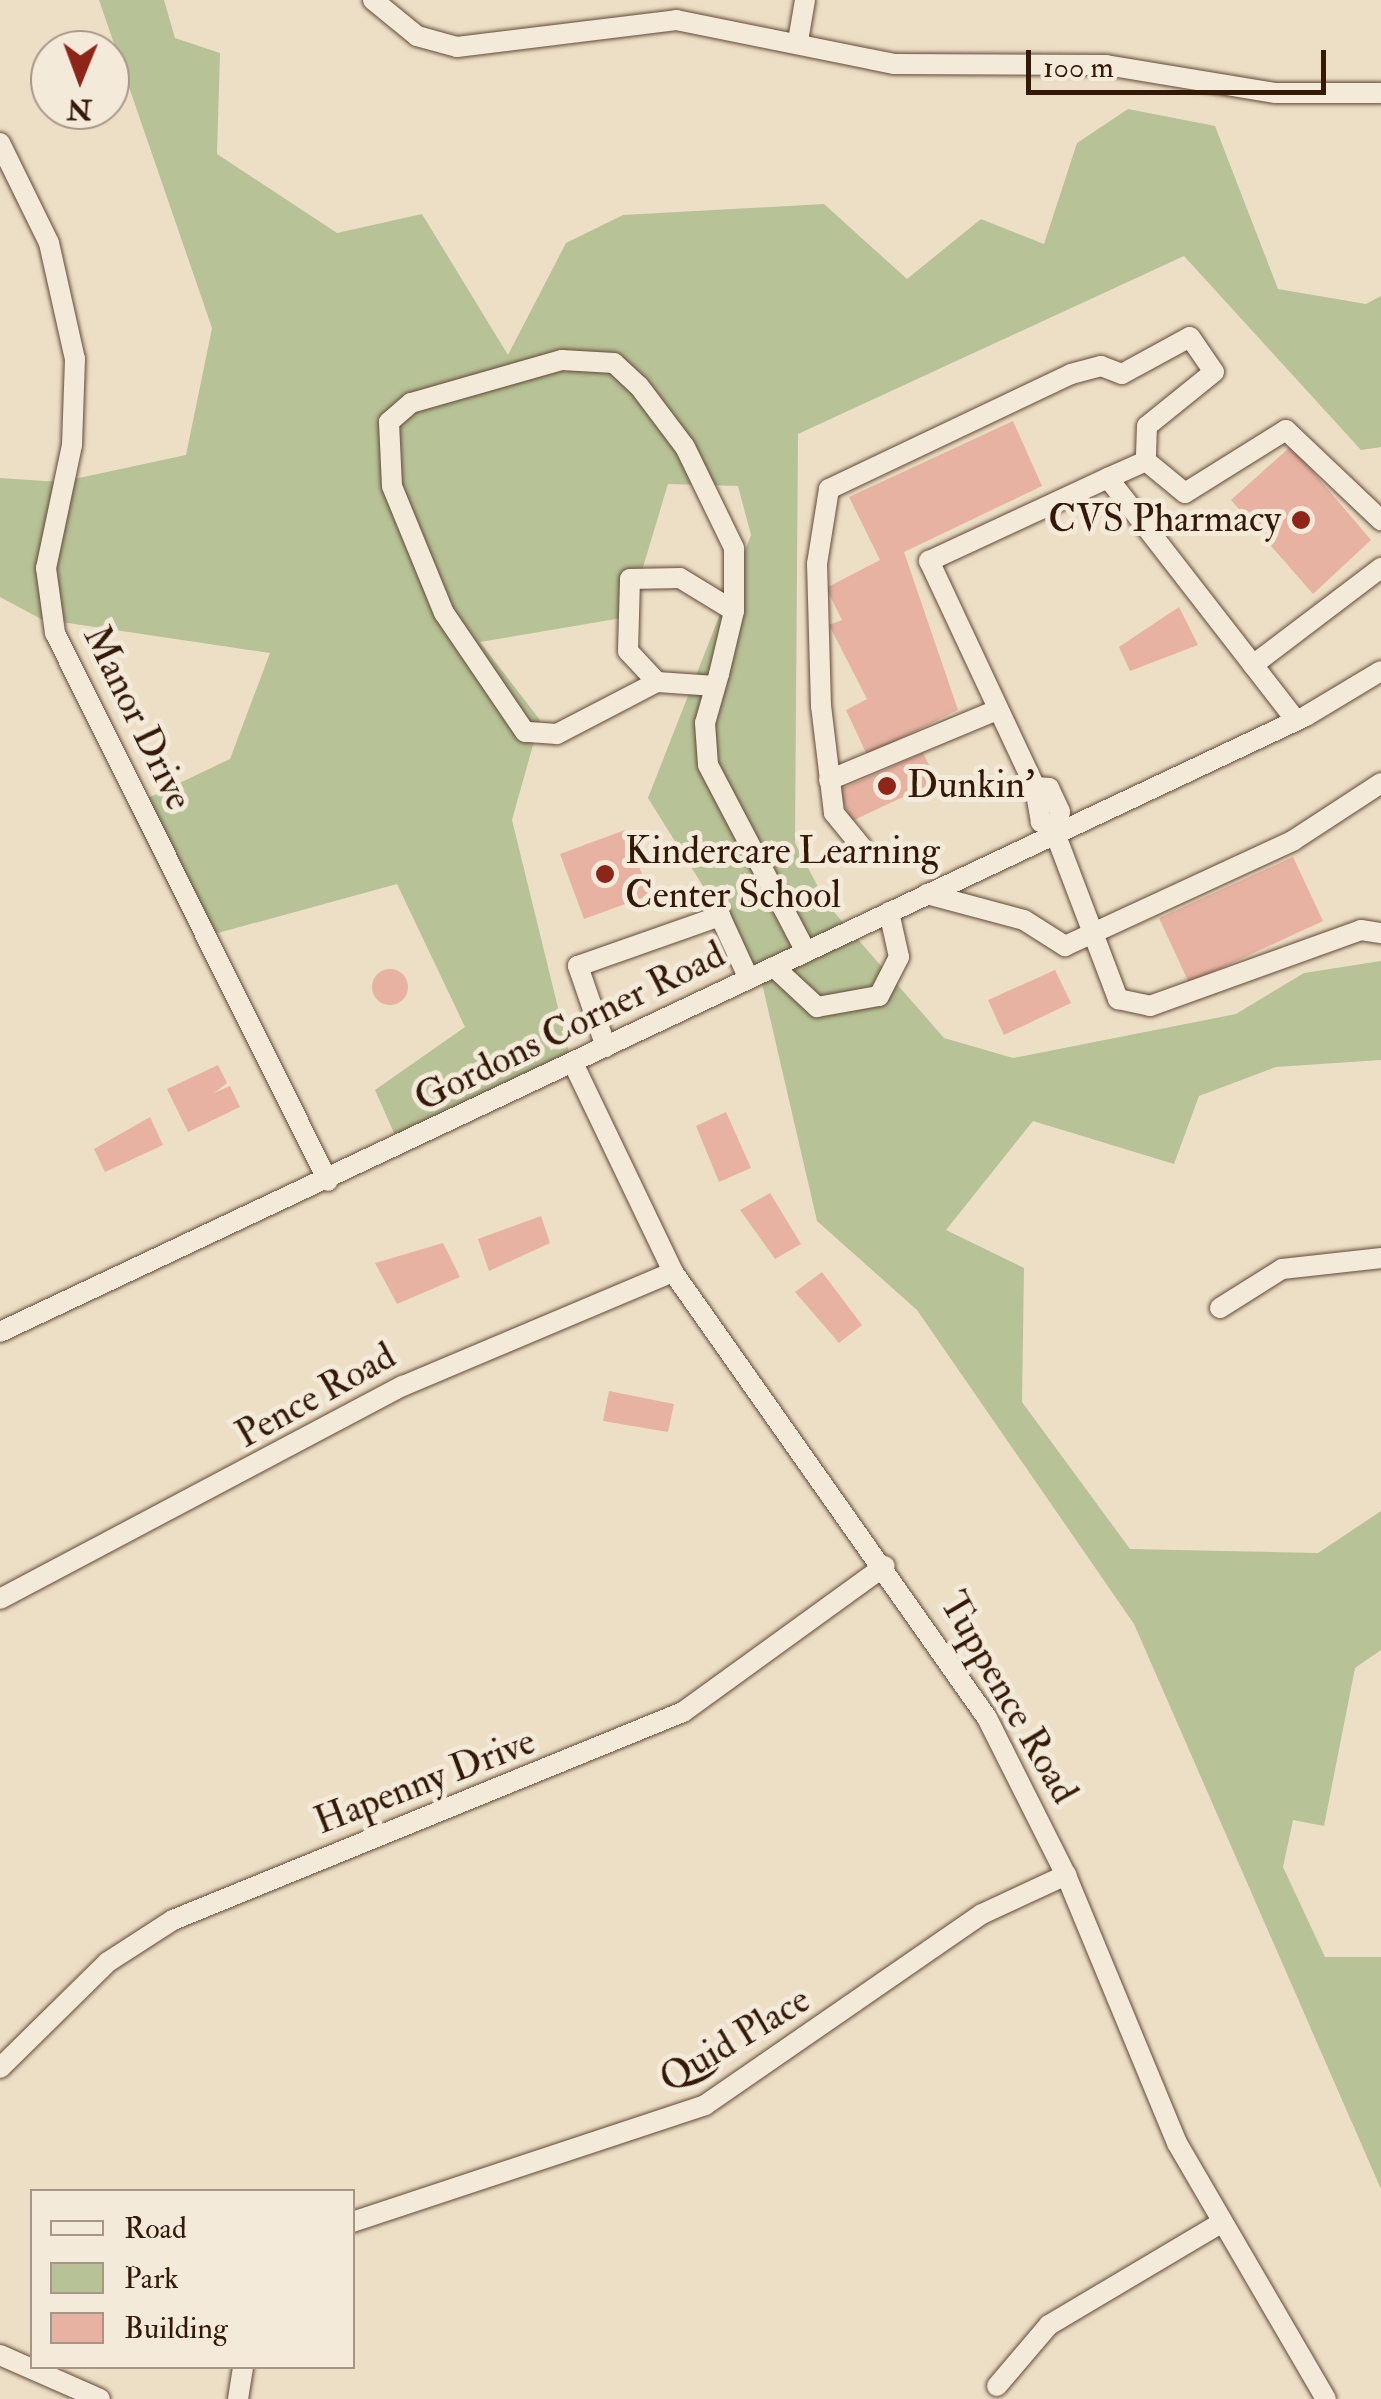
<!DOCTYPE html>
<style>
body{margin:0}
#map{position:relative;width:1381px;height:2399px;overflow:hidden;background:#eddfc6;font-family:"IM FELL Double Pica",serif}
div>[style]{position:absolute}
.green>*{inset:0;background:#b7c296}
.building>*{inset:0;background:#e7b2a2}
.round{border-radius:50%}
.roads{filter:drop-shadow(0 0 2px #624a37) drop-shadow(0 0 2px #624a37)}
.minor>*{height:20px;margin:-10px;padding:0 10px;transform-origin:10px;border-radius:10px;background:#f3eada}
.dots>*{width:28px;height:28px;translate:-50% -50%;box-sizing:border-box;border:5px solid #f3eada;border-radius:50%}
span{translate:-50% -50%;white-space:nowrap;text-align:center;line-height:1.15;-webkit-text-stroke:10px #f3eada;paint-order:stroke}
.poi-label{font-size:38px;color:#341907}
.right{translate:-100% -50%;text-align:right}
.left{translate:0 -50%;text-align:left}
.street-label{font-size:38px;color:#341907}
.legend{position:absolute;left:30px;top:2189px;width:325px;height:180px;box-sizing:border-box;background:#f3eada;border:2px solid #a79686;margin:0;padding:12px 18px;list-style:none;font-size:30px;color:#341907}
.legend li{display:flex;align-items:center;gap:20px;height:50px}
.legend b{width:50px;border:2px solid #a79686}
.north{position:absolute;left:30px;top:30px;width:100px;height:100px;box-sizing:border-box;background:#f3eada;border:2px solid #a79686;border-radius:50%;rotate:181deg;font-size:28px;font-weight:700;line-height:40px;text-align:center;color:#341907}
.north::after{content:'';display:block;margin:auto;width:35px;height:45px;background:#8f2418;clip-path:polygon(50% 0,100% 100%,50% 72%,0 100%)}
.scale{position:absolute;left:1026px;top:50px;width:300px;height:45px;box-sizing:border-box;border:5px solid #341907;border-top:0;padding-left:12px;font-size:30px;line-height:35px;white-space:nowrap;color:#341907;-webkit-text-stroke:8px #f3eada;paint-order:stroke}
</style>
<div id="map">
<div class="green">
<i style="clip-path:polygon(99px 0,164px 0,175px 38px,220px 53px,217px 154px,337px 233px,422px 214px,508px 355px,566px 243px,623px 215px,824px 204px,907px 279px,981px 219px,1044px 244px,1077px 143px,1128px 109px,1215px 126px,1278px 289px,1366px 304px,1381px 296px,1381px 447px,1361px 450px,1184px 256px,798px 434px,795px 843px,827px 904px,944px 1038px,1013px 1058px,1236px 1014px,1304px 973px,1381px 961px,1381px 1060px,1276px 1067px,1199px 1096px,1174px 1164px,1033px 1121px,946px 1230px,1024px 1268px,1022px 1402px,1130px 1549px,1318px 1553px,1381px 1511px,1381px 1650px,1355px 1668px,1324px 1826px,1293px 1820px,1283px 1867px,1325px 1957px,1381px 1957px,1381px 2189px,1134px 1624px,917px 1310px,817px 1221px,761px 979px,648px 798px,751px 535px,738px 486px,668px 484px,628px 617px,480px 642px,540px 720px,512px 820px,573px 1069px,402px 1151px,375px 1090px,465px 1027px,397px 884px,196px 939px,129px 807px,230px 759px,270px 653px,41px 619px,0 597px,0 478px,60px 482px,186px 455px,212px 328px)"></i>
</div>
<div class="building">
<i style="clip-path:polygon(1013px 421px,1042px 486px,904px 552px,958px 710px,867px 755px,846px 710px,867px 699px,829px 625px,842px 620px,826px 588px,880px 560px,849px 497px)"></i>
<i style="clip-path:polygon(1291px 446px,1371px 540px,1313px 594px,1231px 500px)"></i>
<i style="clip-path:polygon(1179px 607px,1198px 645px,1130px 671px,1119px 647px)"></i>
<i style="clip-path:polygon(923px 753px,937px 781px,852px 821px,837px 791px)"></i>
<i style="clip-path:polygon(625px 830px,650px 895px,584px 919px,560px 854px)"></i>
<i style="clip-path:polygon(1293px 857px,1323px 921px,1189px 983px,1159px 918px)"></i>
<i class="round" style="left:372px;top:969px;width:36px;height:36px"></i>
<i style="clip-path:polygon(1055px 970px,1071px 1003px,1004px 1035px,988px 1000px)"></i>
<i style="clip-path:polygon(218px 1065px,227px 1083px,214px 1093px,230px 1086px,240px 1107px,188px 1132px,167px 1089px)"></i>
<i style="clip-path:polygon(726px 1112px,751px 1168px,719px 1182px,696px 1126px)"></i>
<i style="clip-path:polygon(150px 1117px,163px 1145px,105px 1172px,94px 1149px)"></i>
<i style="clip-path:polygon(770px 1193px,801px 1244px,775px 1259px,740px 1210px)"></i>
<i style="clip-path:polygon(541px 1216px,550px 1243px,489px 1271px,478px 1239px)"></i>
<i style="clip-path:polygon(443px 1243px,460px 1277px,397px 1304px,375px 1263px)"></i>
<i style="clip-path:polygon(822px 1272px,862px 1325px,839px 1343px,795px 1292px)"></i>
<i style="clip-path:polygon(609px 1391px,674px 1404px,668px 1432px,603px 1421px)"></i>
</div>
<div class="roads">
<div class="minor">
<i style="left:373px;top:0;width:57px;rotate:39.3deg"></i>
<i style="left:417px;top:36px;width:41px;rotate:15.4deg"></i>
<i style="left:457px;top:47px;width:221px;rotate:-7deg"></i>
<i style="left:676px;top:20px;width:222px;rotate:11.4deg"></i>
<i style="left:894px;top:64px;width:212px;rotate:0.3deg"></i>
<i style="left:1106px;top:65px;width:172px;rotate:9.4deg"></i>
<i style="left:1276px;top:93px;width:105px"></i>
<i style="left:798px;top:41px;width:42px;rotate:-80.3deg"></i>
<i style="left:0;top:143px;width:111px;rotate:63.9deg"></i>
<i style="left:49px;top:243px;width:119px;rotate:77.4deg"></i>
<i style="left:75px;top:359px;width:86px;rotate:92deg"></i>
<i style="left:72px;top:445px;width:126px;rotate:101.9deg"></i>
<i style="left:46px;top:568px;width:66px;rotate:82.1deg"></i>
<i style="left:55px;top:633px;width:612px;rotate:63.52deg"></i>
<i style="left:1108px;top:478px;width:42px;rotate:-24.1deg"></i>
<i style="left:1146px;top:461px;width:50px;rotate:39.4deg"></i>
<i style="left:1185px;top:493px;width:119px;rotate:-32deg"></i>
<i style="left:1286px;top:430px;width:131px;rotate:43.5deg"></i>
<i style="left:1253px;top:665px;width:161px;rotate:-37.2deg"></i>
<i style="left:657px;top:682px;width:42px;rotate:-133.1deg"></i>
<i style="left:628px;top:651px;width:72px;rotate:-88.4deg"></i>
<i style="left:630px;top:579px;width:50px;rotate:-1.1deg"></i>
<i style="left:680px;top:578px;width:63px;rotate:31.4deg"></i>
<i style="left:715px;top:686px;width:58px;rotate:-176.1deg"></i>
<i style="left:657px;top:682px;width:113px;rotate:152.5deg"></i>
<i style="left:557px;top:734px;width:32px;rotate:-176deg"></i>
<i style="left:525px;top:732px;width:144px;rotate:-124.2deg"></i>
<i style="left:444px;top:613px;width:137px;rotate:-112.3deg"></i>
<i style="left:392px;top:486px;width:64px;rotate:-92.7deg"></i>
<i style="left:389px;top:422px;width:29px;rotate:-41deg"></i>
<i style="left:411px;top:403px;width:157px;rotate:-15.9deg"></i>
<i style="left:562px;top:360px;width:52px;rotate:3.3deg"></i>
<i style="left:614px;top:363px;width:34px;rotate:43deg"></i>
<i style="left:639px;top:386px;width:76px;rotate:53deg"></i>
<i style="left:685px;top:447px;width:112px;rotate:64.1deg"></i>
<i style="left:734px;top:548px;width:63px;rotate:90deg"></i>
<i style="left:734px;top:611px;width:65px;rotate:103.4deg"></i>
<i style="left:719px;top:674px;width:51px;rotate:105.9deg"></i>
<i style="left:705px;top:723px;width:42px;rotate:85.9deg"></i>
<i style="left:708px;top:765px;width:211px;rotate:62.3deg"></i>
<i style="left:829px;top:780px;width:180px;rotate:-22.6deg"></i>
<i style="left:1035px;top:787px;width:14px;rotate:4deg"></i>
<i style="left:1049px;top:788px;width:26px;rotate:65deg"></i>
<i style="left:1060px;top:812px;width:22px;rotate:103deg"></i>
<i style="left:1055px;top:833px;width:178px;rotate:69.2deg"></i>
<i style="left:1118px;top:999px;width:33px;rotate:12deg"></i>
<i style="left:1150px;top:1006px;width:224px;rotate:-19.8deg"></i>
<i style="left:1361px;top:930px;width:20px;rotate:9deg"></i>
<i style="left:1054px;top:826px;width:14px;rotate:-163deg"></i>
<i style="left:1041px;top:822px;width:36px;rotate:-100deg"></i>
<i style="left:1035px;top:787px;width:250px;rotate:-115.1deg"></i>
<i style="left:929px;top:561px;width:197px;rotate:-24.9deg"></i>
<i style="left:1108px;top:478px;width:306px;rotate:52.2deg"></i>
<i style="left:861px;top:846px;width:43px;rotate:-129.3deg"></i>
<i style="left:834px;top:813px;width:108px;rotate:-96.9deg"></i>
<i style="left:821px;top:706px;width:142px;rotate:-91.6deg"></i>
<i style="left:817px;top:564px;width:76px;rotate:-80.9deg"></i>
<i style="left:829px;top:489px;width:268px;rotate:-25.4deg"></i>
<i style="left:1071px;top:374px;width:31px;rotate:-15deg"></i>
<i style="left:1101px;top:366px;width:22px;rotate:21deg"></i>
<i style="left:1122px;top:374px;width:77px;rotate:-28.6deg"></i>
<i style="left:1190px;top:337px;width:42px;rotate:55.6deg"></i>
<i style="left:1214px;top:372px;width:86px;rotate:141.1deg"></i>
<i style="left:1147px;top:426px;width:35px;rotate:92deg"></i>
<i style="left:927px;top:894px;width:100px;rotate:15deg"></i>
<i style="left:1024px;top:920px;width:49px;rotate:32.4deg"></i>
<i style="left:1065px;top:946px;width:252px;rotate:-24.8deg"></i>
<i style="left:1294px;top:840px;width:104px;rotate:-33.2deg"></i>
<i style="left:774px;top:967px;width:59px;rotate:42.9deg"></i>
<i style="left:817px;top:1007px;width:63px;rotate:-10.1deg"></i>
<i style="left:879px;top:996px;width:44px;rotate:-62.9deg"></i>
<i style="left:899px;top:957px;width:46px;rotate:-102.5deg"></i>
<i style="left:606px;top:1047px;width:86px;rotate:-109.1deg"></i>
<i style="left:578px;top:966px;width:151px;rotate:-19.4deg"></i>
<i style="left:720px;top:916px;width:69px;rotate:65.3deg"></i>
<i style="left:574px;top:1065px;width:229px;rotate:64.4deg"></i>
<i style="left:673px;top:1272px;width:545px;rotate:54.85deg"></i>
<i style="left:987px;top:1718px;width:176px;rotate:63.3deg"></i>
<i style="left:1066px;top:1875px;width:290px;rotate:67.5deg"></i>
<i style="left:1177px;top:2143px;width:296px;rotate:59.8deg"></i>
<i style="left:1220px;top:1308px;width:73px;rotate:-32.2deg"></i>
<i style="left:1282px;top:1269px;width:100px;rotate:-6.3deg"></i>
<i style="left:0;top:1332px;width:1444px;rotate:-25.25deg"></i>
<i style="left:1306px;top:716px;width:87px;rotate:-31deg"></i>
<i style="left:0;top:1599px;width:456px;rotate:-27.9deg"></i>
<i style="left:403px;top:1386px;width:293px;rotate:-22.9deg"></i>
<i style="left:0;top:2068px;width:151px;rotate:-44.5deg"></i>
<i style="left:108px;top:1962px;width:77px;rotate:-32.9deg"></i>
<i style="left:173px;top:1920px;width:551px;rotate:-22.19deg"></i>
<i style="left:683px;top:1712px;width:249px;rotate:-35.9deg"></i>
<i style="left:352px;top:2222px;width:372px;rotate:-18.3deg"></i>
<i style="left:705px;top:2105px;width:336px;rotate:-34.6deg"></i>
<i style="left:982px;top:1914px;width:93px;rotate:-24.9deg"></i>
<i style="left:0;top:2355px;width:109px;rotate:23.7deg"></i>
<i style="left:997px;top:2386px;width:80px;rotate:-49.6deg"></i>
<i style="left:1049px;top:2325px;width:200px;rotate:-30.7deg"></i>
<i style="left:238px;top:2399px;width:33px;rotate:-81deg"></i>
</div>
</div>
<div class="dots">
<i style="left:1301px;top:520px;background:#8f2418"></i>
<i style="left:887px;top:786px;background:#8f2418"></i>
<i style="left:605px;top:874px;background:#8f2418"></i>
</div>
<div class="poi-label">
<span class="right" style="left:1281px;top:520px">CVS Pharmacy</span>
<span class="left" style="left:907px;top:786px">Dunkin'</span>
<span class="left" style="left:625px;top:874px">Kindercare Learning<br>Center School</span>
</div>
<div class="street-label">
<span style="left:137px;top:718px;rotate:64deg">Manor Drive</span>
<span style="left:570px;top:1027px;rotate:-26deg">Gordons Corner Road</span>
<span style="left:316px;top:1396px;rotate:-29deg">Pence Road</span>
<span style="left:1008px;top:1698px;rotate:60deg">Tuppence Road</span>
<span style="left:425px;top:1782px;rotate:-21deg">Hapenny Drive</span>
<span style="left:735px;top:2040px;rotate:-31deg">Quid Place</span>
</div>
<ul class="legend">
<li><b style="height:12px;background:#f3eada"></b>Road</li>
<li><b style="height:28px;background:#b7c296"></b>Park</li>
<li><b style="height:28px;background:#e7b2a2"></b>Building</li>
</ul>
<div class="north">N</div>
<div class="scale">100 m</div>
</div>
